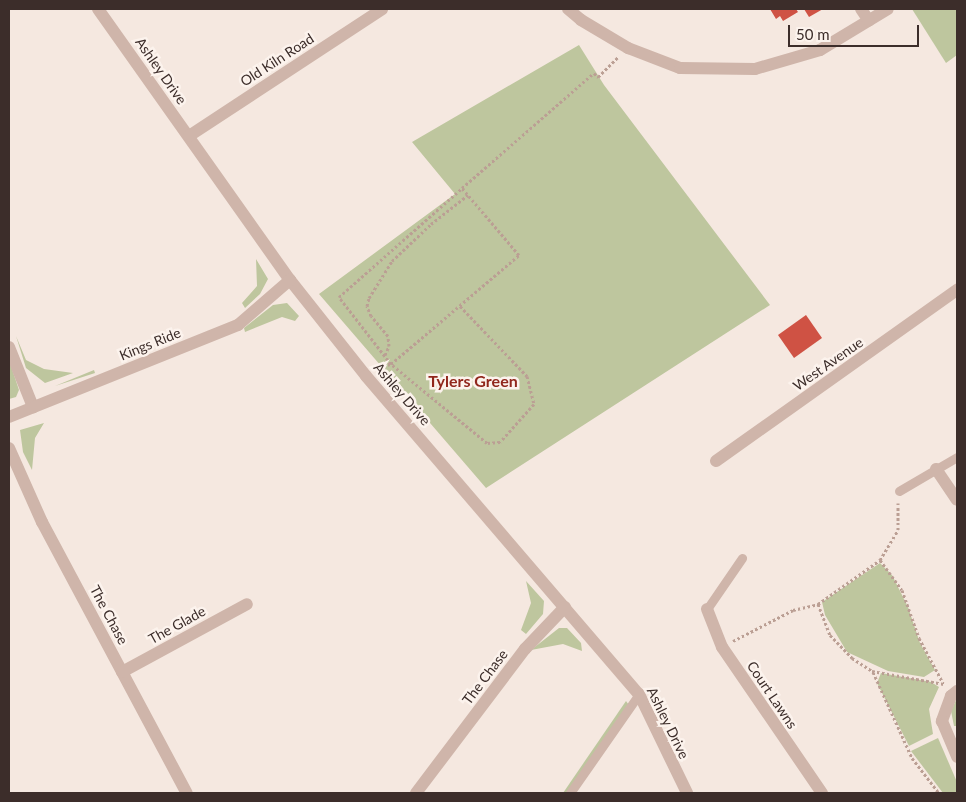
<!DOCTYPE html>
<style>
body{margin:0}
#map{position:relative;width:966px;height:802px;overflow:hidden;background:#f5e8e0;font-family:Lato,sans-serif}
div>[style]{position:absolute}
.green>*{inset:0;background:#bec69e}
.building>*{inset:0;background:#cf5244}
.path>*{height:3px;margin-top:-1.5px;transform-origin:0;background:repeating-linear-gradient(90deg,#bb9f94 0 2.5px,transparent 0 5px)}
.service>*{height:9px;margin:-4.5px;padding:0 4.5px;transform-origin:4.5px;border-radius:4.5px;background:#cfb5aa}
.minor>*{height:12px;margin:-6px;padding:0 6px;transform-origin:6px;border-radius:6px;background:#cfb5aa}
span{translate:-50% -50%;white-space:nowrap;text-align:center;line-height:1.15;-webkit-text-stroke:5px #fcf3ed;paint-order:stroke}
.street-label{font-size:14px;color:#3c2d2a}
.quarter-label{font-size:16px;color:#91271c;font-weight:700}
.frame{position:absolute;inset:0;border:10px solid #3c2d2a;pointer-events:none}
.scale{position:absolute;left:788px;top:25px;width:131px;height:22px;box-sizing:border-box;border:2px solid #3c2d2a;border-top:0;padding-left:6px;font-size:15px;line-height:18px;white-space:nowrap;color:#3c2d2a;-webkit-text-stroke:4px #fcf3ed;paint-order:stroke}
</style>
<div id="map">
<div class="green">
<i style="clip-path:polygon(912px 9px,957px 9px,957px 55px,946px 63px)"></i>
<i style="clip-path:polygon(579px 45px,604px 85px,770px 305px,486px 488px,319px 294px,455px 194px,412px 142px)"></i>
<i style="clip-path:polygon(256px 259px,268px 279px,260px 294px,245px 308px,242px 303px,257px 286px)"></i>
<i style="clip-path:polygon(287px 303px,299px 316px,295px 321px,282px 317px,245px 332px,244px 328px,273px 305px)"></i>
<i style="clip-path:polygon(16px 336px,26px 360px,44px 369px,73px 373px,45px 383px,26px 368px)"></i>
<i style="clip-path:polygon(9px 360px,19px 390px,16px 397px,9px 399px)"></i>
<i style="clip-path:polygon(94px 370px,95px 373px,55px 386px)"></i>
<i style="clip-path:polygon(44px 423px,35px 438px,32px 470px,23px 452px,20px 430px)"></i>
<i style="clip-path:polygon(880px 563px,892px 575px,908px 607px,920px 643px,935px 670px,924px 677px,888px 671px,847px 652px,825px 615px,822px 602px)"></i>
<i style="clip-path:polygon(526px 581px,544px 601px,543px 614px,526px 634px,521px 630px,531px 603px)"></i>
<i style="clip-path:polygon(559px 628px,567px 628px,581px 643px,582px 651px,563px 644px,531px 650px)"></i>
<i style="clip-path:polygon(881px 673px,931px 682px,939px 687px,929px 709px,933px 734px,909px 746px,877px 683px)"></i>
<i style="clip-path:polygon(957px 698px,957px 726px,954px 726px,951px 711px)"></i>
<i style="clip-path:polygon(626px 701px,631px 708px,572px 793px,563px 793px)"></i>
<i style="clip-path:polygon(938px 738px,957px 782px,957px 793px,943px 793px,911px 751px)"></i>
</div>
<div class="building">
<i style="clip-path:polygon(770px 9px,796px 9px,798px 12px,783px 21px,780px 16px,776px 19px)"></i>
<i style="clip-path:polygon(804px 9px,823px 9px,809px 17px)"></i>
<i style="clip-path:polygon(806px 315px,822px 338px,794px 358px,778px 335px)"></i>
</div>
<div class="path">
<i style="left:460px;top:306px;width:97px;rotate:46.3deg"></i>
<i style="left:527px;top:376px;width:29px;rotate:76deg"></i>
<i style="left:534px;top:404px;width:51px;rotate:131.8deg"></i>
<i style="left:500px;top:442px;width:13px;rotate:176deg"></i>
<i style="left:487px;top:443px;width:124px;rotate:-140.5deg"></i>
<i style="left:391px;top:364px;width:85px;rotate:-127.8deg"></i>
<i style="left:339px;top:297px;width:164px;rotate:-41.5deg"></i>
<i style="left:385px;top:355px;width:10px;rotate:-66deg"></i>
<i style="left:389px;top:346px;width:10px;rotate:-96deg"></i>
<i style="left:388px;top:336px;width:26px;rotate:-130deg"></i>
<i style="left:371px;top:316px;width:11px;rotate:-112deg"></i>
<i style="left:367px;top:306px;width:8px;rotate:-76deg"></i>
<i style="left:369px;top:298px;width:44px;rotate:-58.1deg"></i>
<i style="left:392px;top:261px;width:54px;rotate:-43.5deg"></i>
<i style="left:431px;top:224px;width:47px;rotate:-38.1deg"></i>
<i style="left:378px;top:367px;width:13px;rotate:-13deg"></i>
<i style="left:391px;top:364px;width:168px;rotate:-40.4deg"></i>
<i style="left:519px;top:255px;width:88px;rotate:-130.4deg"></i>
<i style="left:462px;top:188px;width:175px;rotate:-41.1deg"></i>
<i style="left:594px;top:73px;width:6px;rotate:45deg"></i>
<i style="left:598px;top:77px;width:28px;rotate:-45deg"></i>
<i style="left:880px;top:560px;width:37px;rotate:54deg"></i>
<i style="left:902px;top:590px;width:51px;rotate:70.5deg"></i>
<i style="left:919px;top:638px;width:51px;rotate:61.9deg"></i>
<i style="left:818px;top:604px;width:33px;rotate:69deg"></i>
<i style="left:830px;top:635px;width:32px;rotate:46deg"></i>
<i style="left:852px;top:658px;width:24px;rotate:33deg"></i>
<i style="left:872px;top:671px;width:73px;rotate:10.2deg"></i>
<i style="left:733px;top:641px;width:68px;rotate:-27.3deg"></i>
<i style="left:793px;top:610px;width:26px;rotate:-13deg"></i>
<i style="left:818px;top:604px;width:76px;rotate:-35.4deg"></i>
<i style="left:880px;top:560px;width:35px;rotate:-59deg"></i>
<i style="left:898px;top:530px;width:27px;rotate:-90deg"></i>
<i style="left:873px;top:672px;width:94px;rotate:65.6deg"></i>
<i style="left:912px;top:758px;width:44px;rotate:52.4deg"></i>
</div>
<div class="service">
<i style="left:899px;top:491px;width:67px;rotate:-30.4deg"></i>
<i style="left:707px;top:609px;width:62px;rotate:-55.5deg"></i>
<i style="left:570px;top:793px;width:121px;rotate:-55.1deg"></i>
</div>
<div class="minor">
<i style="left:98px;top:9px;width:332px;rotate:54.7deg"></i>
<i style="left:290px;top:280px;width:122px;rotate:51.6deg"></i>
<i style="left:366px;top:376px;width:419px;rotate:49.4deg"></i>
<i style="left:639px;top:694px;width:110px;rotate:64.1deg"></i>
<i style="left:568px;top:9px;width:17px;rotate:40deg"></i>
<i style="left:581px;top:20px;width:55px;rotate:30.8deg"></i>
<i style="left:628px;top:48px;width:56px;rotate:21deg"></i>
<i style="left:680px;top:68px;width:75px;rotate:0.8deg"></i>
<i style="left:755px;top:69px;width:68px;rotate:-16.3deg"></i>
<i style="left:820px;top:50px;width:79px;rotate:-31.1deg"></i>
<i style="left:861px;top:9px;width:14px;rotate:56deg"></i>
<i style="left:189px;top:136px;width:231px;rotate:-33.3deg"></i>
<i style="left:9px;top:347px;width:65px;rotate:68.2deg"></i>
<i style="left:9px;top:417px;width:247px;rotate:-21.9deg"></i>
<i style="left:238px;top:325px;width:69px;rotate:-40.9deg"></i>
<i style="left:9px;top:448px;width:81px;rotate:66deg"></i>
<i style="left:42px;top:522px;width:307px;rotate:61.9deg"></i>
<i style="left:716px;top:461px;width:296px;rotate:-35.4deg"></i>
<i style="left:936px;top:469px;width:37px;rotate:56deg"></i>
<i style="left:707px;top:609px;width:41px;rotate:68.5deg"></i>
<i style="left:722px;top:647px;width:177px;rotate:55.6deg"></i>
<i style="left:122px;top:672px;width:142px;rotate:-28.5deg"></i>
<i style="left:957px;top:691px;width:8px;rotate:140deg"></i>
<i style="left:951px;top:696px;width:27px;rotate:110deg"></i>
<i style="left:942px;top:721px;width:39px;rotate:67deg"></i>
<i style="left:416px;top:793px;width:181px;rotate:-52.9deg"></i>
<i style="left:525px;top:649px;width:58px;rotate:-46.4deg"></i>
</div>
<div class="street-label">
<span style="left:277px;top:60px;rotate:-33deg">Old Kiln Road</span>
<span style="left:161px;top:71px;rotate:55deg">Ashley Drive</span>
<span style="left:150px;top:344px;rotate:-22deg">Kings Ride</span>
<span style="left:828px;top:364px;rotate:-35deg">West Avenue</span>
<span style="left:402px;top:394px;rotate:49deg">Ashley Drive</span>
<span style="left:109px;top:615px;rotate:62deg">The Chase</span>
<span style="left:177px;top:625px;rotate:-29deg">The Glade</span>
<span style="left:485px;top:677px;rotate:-53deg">The Chase</span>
<span style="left:772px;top:695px;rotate:56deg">Court Lawns</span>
<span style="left:668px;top:723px;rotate:64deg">Ashley Drive</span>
</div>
<div class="quarter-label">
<span style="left:473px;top:381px">Tylers Green</span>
</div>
<div class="frame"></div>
<div class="scale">50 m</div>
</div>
